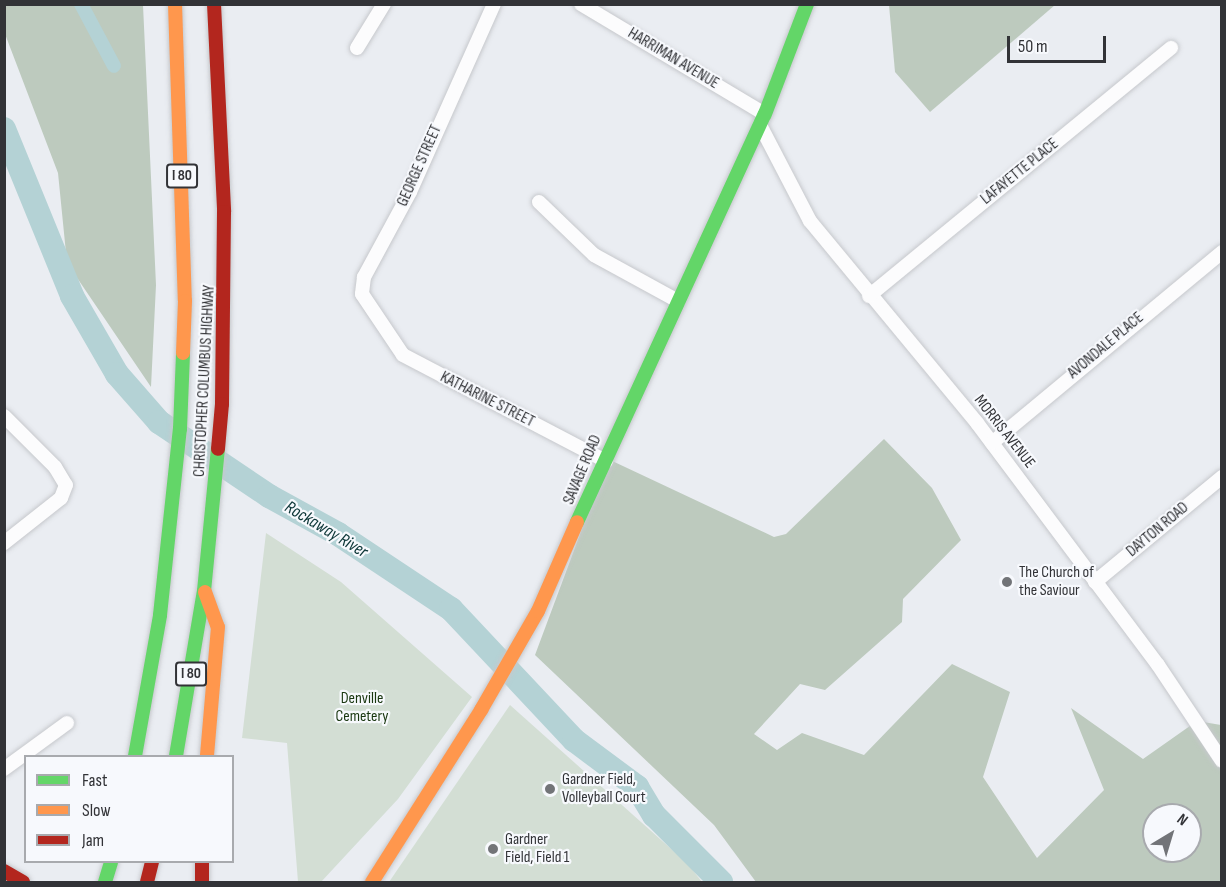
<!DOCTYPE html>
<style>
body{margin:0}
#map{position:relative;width:1226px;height:887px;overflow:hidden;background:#eaedf2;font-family:"Sofia Sans Condensed",sans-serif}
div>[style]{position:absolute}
.green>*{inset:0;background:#d3ded4}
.forest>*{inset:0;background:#bdcabe}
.canal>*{height:14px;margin:-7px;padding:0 7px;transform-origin:7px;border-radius:7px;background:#b4d2d5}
.river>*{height:24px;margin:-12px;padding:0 12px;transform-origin:12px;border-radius:12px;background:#b4d2d5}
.roads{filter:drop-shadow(0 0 2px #c6c8cc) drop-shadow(0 0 2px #c6c8cc)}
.street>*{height:14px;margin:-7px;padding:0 7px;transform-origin:7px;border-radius:7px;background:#fcfcfd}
.fast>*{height:14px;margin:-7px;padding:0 7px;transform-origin:7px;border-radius:7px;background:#63d668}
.slow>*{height:14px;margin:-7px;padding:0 7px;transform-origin:7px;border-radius:7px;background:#ff974d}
.jam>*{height:14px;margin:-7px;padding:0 7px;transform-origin:7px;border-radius:7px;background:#b3261e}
.dots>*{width:16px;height:16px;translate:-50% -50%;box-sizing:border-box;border:3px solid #f7f9fd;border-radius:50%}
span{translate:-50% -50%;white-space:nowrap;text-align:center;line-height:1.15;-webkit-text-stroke:4.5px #f7f9fd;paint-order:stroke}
.shield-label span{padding:2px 4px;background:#f7f9fd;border:2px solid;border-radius:4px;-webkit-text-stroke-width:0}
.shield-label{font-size:15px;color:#323337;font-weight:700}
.street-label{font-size:16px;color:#323337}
.poi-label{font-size:16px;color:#323337}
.left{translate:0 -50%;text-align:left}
.park-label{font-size:16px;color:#193710}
.water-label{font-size:18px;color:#0c3637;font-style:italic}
.frame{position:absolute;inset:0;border:6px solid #323337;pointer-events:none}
.legend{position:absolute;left:24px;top:755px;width:210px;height:108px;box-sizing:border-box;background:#f7f9fd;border:2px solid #a8aaae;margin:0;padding:8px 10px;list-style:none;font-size:18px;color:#323337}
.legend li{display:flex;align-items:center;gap:12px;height:30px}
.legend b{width:30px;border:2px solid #a8aaae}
.north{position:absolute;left:1142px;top:803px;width:60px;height:60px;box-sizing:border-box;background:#f7f9fd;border:2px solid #a8aaae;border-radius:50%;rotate:38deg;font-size:16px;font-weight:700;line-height:24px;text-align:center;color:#323337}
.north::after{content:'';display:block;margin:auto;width:21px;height:27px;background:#727478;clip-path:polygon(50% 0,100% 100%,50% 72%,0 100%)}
.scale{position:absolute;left:1007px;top:36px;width:99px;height:27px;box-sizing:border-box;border:3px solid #323337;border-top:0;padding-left:8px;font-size:18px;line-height:21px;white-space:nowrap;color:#323337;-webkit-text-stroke:4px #f7f9fd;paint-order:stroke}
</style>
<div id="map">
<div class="green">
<i style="clip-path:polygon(266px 533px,341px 582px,472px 697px,398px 799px,321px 882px,298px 882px,287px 743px,242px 738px)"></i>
<i style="clip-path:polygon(510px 705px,688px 864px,702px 882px,389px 882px)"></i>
</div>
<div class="forest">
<i style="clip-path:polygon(5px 4px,143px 5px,156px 285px,151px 387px,67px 263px,58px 173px,5px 34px)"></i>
<i style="clip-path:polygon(889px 5px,889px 4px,1055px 5px,930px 112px,895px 72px)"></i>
<i style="clip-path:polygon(evenodd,884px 439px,932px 488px,961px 540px,903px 599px,902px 622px,825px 690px,800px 684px,754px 734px,777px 750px,802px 733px,864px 755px,952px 664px,1010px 692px,983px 777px,1037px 858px,1104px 790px,1071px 708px,1143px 759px,1197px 721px,1221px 725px,1221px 882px,756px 882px,714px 825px,535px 655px,608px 459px,774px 537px,786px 534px,884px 439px,1154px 815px,1190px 815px,1190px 851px,1154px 851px,1154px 815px)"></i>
</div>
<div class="canal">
<i style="left:81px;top:4px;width:70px;rotate:62deg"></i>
</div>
<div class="river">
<i style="left:4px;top:129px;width:180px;rotate:67.8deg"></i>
<i style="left:72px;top:296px;width:90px;rotate:60deg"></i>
<i style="left:117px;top:374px;width:64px;rotate:48.8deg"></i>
<i style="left:159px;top:422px;width:133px;rotate:33.9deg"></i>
<i style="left:269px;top:496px;width:79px;rotate:28.8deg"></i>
<i style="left:338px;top:534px;width:136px;rotate:33.6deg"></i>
<i style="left:451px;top:609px;width:180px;rotate:46.8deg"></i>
<i style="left:574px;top:740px;width:79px;rotate:36.7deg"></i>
<i style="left:637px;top:787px;width:33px;rotate:59deg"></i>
<i style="left:654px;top:815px;width:95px;rotate:45deg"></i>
</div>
<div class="roads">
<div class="street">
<i style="left:494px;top:4px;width:206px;rotate:114.1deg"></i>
<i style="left:410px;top:192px;width:97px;rotate:118.4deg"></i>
<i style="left:364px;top:277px;width:17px;rotate:97deg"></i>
<i style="left:362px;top:294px;width:73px;rotate:56.1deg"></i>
<i style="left:403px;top:355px;width:229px;rotate:27.6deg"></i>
<i style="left:581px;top:4px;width:214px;rotate:30.9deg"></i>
<i style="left:357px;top:48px;width:52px;rotate:-58.5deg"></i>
<i style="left:760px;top:125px;width:108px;rotate:62.5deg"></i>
<i style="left:810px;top:221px;width:262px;rotate:50.4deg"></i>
<i style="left:977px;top:423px;width:302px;rotate:53.2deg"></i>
<i style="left:1158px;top:665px;width:115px;rotate:56.3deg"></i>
<i style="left:539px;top:202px;width:76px;rotate:43.9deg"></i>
<i style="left:594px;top:255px;width:96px;rotate:28.7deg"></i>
<i style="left:869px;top:296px;width:391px;rotate:-39.4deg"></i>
<i style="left:4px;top:416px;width:72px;rotate:45deg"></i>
<i style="left:55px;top:467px;width:21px;rotate:59deg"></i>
<i style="left:66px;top:485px;width:14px;rotate:111deg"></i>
<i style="left:61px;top:498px;width:73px;rotate:141.7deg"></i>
<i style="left:992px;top:443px;width:299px;rotate:-39.7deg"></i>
<i style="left:1095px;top:582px;width:165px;rotate:-39.6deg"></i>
<i style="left:4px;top:769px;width:78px;rotate:-36.1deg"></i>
</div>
<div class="fast">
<i style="left:577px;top:522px;width:449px;rotate:-65.3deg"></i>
<i style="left:765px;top:114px;width:118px;rotate:-69.1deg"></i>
<i style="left:135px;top:756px;width:143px;rotate:-79.9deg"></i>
<i style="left:160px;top:615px;width:187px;rotate:-83.9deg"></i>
<i style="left:180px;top:429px;width:76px;rotate:-87.7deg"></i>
<i style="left:176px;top:756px;width:167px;rotate:-80.4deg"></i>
<i style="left:204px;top:591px;width:143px;rotate:-84.4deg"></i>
<i style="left:105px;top:882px;width:21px;rotate:-73deg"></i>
</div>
<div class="slow">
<i style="left:175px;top:4px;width:297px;rotate:88.1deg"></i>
<i style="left:185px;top:301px;width:52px;rotate:92.2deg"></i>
<i style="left:205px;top:592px;width:37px;rotate:70deg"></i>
<i style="left:218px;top:627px;width:129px;rotate:94.9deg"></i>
<i style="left:372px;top:882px;width:204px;rotate:-57.6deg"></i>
<i style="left:481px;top:710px;width:114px;rotate:-60.1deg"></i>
<i style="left:538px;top:611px;width:97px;rotate:-66.3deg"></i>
</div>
<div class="jam">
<i style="left:214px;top:4px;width:208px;rotate:87.2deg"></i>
<i style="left:224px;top:212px;width:192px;rotate:90.6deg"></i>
<i style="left:222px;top:404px;width:45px;rotate:95.1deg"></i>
<i style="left:202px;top:862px;width:20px;rotate:90deg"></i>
<i style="left:4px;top:871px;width:22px;rotate:30deg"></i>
<i style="left:147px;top:882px;width:21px;rotate:-76deg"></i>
</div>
</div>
<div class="dots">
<i style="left:1007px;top:582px;background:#727478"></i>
<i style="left:550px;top:789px;background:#727478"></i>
<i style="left:493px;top:849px;background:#727478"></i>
</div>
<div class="shield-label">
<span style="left:182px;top:176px">I 80</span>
<span style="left:191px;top:674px">I 80</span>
</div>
<div class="street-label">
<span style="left:673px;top:59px;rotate:31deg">HARRIMAN AVENUE</span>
<span style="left:420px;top:166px;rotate:-66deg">GEORGE STREET</span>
<span style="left:1020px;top:172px;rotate:-39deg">LAFAYETTE PLACE</span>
<span style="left:1106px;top:346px;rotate:-40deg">AVONDALE PLACE</span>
<span style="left:205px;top:381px;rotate:-87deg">CHRISTOPHER COLUMBUS HIGHWAY</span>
<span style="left:487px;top:400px;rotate:27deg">KATHARINE STREET</span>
<span style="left:1004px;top:432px;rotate:52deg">MORRIS AVENUE</span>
<span style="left:583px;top:470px;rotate:-67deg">SAVAGE ROAD</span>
<span style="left:1158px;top:530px;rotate:-40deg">DAYTON ROAD</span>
</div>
<div class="poi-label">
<span class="left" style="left:1019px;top:582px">The Church of<br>the Saviour</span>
<span class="left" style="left:562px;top:789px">Gardner Field,<br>Volleyball Court</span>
<span class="left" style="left:505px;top:849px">Gardner<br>Field, Field 1</span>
</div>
<div class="park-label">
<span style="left:362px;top:708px">Denville<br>Cemetery</span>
</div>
<div class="water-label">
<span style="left:326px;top:530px;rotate:31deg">Rockaway River</span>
</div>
<div class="frame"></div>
<ul class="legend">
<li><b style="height:8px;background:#63d668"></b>Fast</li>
<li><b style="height:8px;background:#ff974d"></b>Slow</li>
<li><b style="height:8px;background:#b3261e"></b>Jam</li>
</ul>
<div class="north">N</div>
<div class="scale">50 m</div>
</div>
